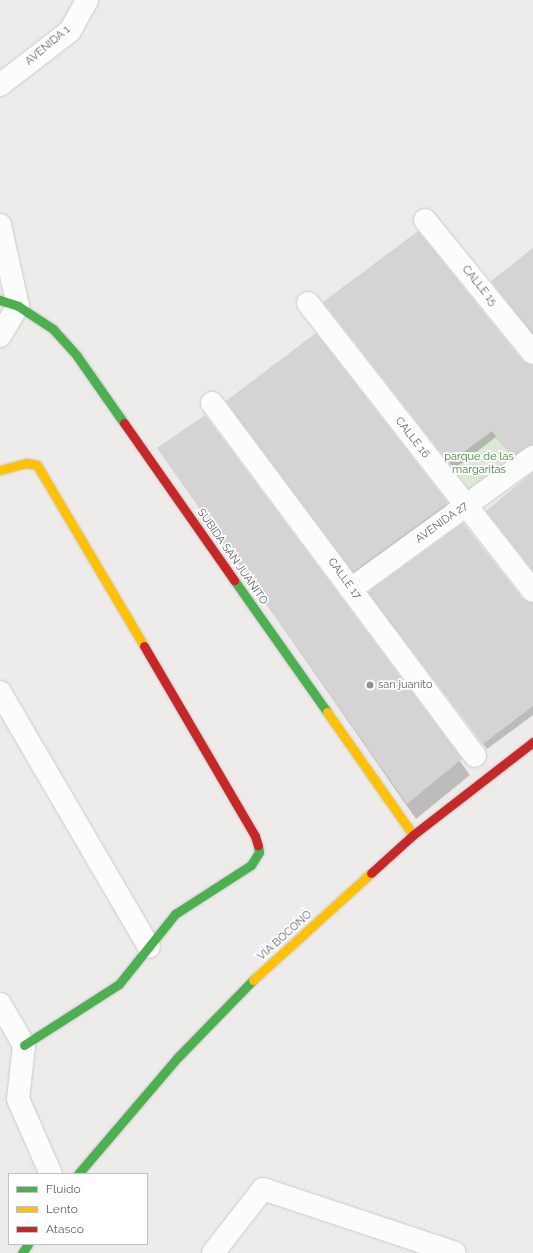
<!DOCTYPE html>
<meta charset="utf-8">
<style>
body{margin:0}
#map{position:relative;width:533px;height:1253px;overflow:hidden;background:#eeecea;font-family:Raleway,sans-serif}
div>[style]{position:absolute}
.green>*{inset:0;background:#dbe9d6}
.shadow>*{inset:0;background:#0003}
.building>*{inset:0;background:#d5d3d3}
.roads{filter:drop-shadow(0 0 1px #cbcaca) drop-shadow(0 0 1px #cbcaca)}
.street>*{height:22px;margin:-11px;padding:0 11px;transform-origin:11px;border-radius:11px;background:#fcfcfc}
.fast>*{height:9px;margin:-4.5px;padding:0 4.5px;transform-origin:4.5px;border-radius:4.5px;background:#4caf50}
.slow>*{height:9px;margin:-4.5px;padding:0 4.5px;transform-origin:4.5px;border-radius:4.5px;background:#ffc107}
.jam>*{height:9px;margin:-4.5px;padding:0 4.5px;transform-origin:4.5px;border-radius:4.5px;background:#c62828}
.dots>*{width:11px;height:11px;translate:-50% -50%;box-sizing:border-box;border:2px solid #fff;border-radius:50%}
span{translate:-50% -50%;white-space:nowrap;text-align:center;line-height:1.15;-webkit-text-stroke:3.5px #fff;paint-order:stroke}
.street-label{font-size:11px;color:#5f6467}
.park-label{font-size:11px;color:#408439}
.poi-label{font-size:11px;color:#5f6467}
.left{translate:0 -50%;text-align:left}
.legend{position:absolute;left:8px;top:1173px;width:140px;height:72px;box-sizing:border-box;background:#fff;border:1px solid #bfc1c2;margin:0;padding:5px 7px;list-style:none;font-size:12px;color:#5f6467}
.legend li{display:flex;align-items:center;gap:8px;height:20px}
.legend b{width:20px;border:1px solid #bfc1c2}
</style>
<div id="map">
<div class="green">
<i style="clip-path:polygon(492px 431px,515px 460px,467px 496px,444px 468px)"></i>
</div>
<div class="shadow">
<i style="clip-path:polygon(533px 249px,533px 334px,492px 282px)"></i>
<i style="clip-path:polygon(324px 302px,533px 365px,533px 453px,517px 463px,496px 437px,454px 469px)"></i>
<i style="clip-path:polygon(316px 335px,451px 510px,358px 578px,231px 408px)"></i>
<i style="clip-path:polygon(205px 416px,470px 775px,416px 819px,158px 448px)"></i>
<i style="clip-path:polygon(373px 599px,522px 599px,533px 603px,533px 715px,487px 749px)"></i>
</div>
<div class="building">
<i style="clip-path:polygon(418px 231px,523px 361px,533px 365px,533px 445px,512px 457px,492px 431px,449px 463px,323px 302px)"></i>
<i style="clip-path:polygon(533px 248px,533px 333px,491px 281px)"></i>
<i style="clip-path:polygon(316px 333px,448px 503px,353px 572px,226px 401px)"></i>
<i style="clip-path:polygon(205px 415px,462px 759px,407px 804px,157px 448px)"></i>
<i style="clip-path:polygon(533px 472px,533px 571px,486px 511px)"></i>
<i style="clip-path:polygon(463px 523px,523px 599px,533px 603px,533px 706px,483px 744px,368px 592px)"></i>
</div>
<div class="roads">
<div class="street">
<i style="left:0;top:85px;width:88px;rotate:-37.6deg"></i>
<i style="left:70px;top:31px;width:35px;rotate:-61deg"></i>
<i style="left:425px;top:220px;width:171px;rotate:50.9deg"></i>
<i style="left:0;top:225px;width:83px;rotate:77.5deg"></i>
<i style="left:18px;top:306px;width:35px;rotate:121deg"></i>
<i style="left:308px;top:303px;width:365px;rotate:52deg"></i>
<i style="left:212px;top:403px;width:440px;rotate:53.3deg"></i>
<i style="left:351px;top:589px;width:225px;rotate:-36deg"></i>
<i style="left:0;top:692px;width:295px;rotate:59.7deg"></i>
<i style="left:0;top:1004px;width:48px;rotate:59.7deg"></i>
<i style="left:24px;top:1045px;width:54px;rotate:96.3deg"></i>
<i style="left:18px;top:1099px;width:82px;rotate:66.3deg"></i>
<i style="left:213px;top:1253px;width:81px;rotate:-52deg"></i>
<i style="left:263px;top:1189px;width:202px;rotate:18.4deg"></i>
</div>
<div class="fast">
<i style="left:0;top:300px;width:19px;rotate:18deg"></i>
<i style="left:18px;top:306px;width:42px;rotate:33.3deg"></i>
<i style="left:53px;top:329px;width:36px;rotate:48deg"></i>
<i style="left:77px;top:356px;width:82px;rotate:55deg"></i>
<i style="left:234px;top:580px;width:161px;rotate:54.8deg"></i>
<i style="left:24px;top:1045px;width:113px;rotate:-32.7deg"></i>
<i style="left:119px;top:984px;width:90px;rotate:-51.3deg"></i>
<i style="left:175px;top:914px;width:90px;rotate:-32.8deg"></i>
<i style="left:251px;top:865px;width:15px;rotate:-58deg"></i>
<i style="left:259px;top:852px;width:6px;rotate:-99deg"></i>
<i style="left:78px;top:1174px;width:154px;rotate:-49.5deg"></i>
<i style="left:178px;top:1057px;width:107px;rotate:-45.8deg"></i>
<i style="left:22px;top:1253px;width:11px;rotate:-56deg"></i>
</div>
<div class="slow">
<i style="left:0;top:470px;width:27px;rotate:-15deg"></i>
<i style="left:26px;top:463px;width:11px;rotate:10deg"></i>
<i style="left:37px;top:465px;width:210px;rotate:59.4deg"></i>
<i style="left:327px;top:712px;width:150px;rotate:55deg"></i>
<i style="left:253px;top:980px;width:159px;rotate:-42.2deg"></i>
</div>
<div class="jam">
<i style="left:124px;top:423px;width:192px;rotate:55deg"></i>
<i style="left:144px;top:646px;width:220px;rotate:59.7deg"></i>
<i style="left:255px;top:836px;width:10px;rotate:73deg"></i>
<i style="left:371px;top:873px;width:57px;rotate:-42.1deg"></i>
<i style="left:413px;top:835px;width:152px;rotate:-37.8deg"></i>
</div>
</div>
<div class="dots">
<i style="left:370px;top:685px;background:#919495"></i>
</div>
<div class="street-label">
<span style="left:48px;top:46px;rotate:-40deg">AVENIDA 1</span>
<span style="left:479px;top:286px;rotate:51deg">CALLE 15</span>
<span style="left:412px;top:438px;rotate:52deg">CALLE 16</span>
<span style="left:442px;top:523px;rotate:-36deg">AVENIDA 27</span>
<span style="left:232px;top:557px;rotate:55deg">SUBIDA SAN JUANITO</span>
<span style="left:344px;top:579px;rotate:54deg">CALLE 17</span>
<span style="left:285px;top:936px;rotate:-42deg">VÍA BOCONÓ</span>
</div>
<div class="park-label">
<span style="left:479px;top:464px">parque de las<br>margaritas</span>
</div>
<div class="poi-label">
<span class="left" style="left:378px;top:685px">san juanito</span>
</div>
<ul class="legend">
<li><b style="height:5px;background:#4caf50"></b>Fluido</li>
<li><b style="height:5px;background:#ffc107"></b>Lento</li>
<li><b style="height:5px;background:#c62828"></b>Atasco</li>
</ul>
</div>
